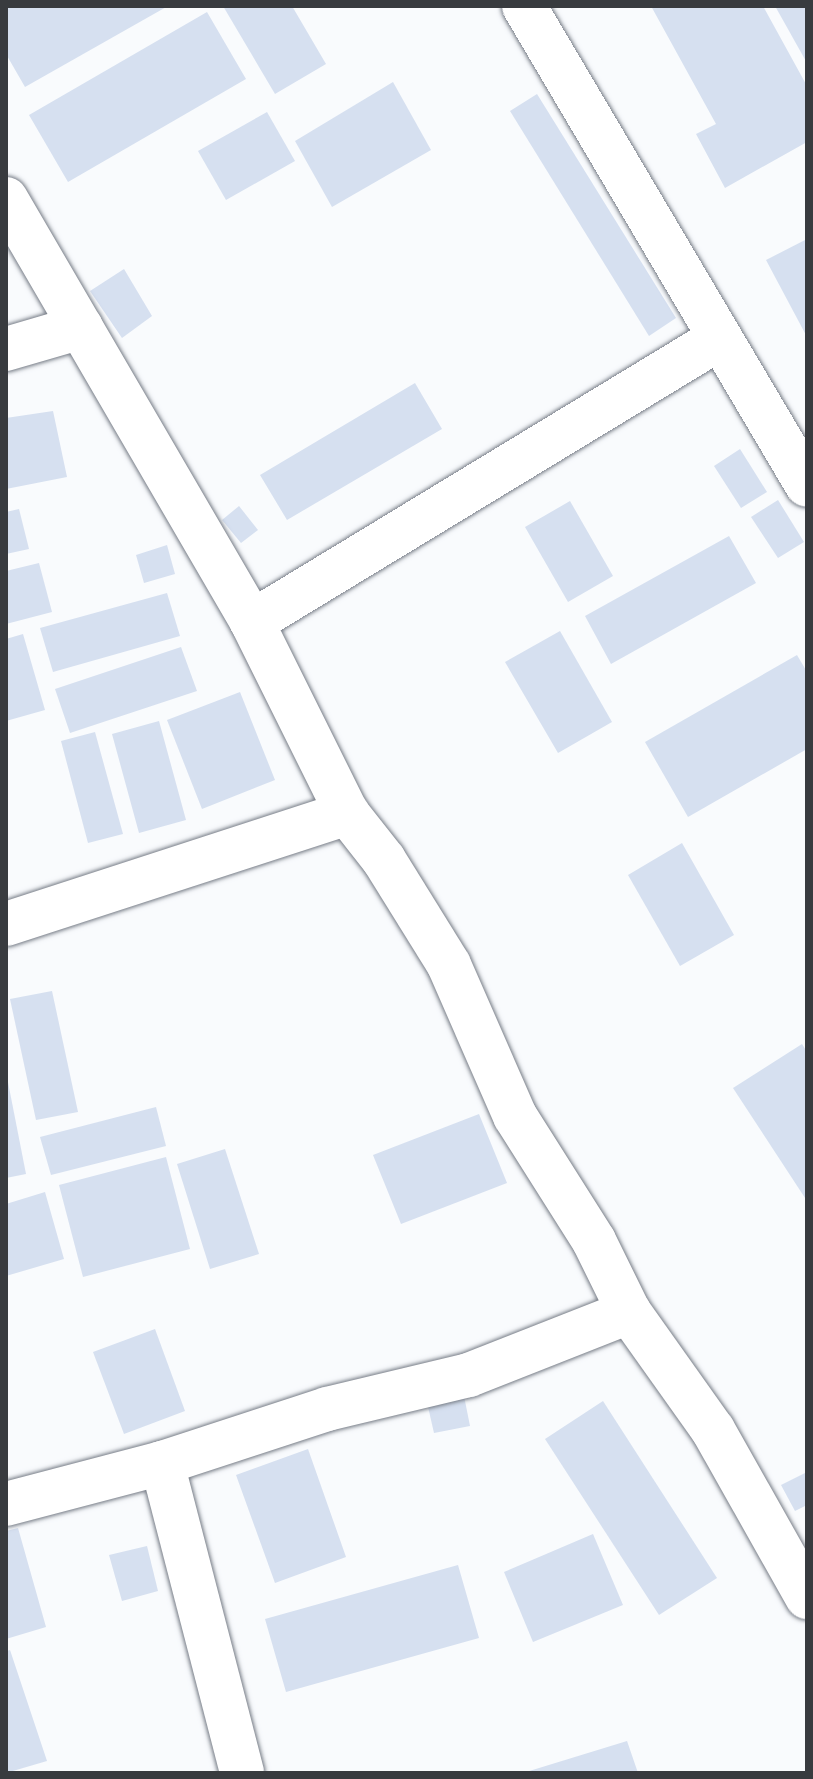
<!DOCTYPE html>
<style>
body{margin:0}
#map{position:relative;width:813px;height:1779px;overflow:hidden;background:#f9fbfd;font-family:"PT Sans",sans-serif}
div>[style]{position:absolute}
.building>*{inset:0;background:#d6e0f0}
.roads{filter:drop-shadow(0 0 2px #777d87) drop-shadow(0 0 2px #777d87)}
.street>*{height:44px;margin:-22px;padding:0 22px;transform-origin:22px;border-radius:22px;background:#fff}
span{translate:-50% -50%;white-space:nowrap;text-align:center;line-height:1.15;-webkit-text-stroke:6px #fff;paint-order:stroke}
.frame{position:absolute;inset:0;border:8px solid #383b3f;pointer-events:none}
</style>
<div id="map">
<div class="building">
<i style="clip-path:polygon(6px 6px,168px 6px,25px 87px,6px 54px)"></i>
<i style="clip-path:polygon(223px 6px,292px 6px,326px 64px,275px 94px)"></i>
<i style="clip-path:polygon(651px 6px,763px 6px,807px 86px,807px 142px,725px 188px,696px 134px,716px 124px)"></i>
<i style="clip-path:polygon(775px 6px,807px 6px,807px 63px)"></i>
<i style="clip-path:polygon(207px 12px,246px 79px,68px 182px,29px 115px)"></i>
<i style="clip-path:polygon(393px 82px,431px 150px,332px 207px,295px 141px)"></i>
<i style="clip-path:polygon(537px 94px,676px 318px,649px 336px,510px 111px)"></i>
<i style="clip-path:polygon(267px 112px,295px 161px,226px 200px,198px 151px)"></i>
<i style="clip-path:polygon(807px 239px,807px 337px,766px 260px)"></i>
<i style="clip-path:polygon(124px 269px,152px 316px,122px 338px,90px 291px)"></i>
<i style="clip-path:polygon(415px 383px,442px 429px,287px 520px,260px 475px)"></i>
<i style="clip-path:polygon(53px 411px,67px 477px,6px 489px,6px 418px)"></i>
<i style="clip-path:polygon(740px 449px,767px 492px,741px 508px,714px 466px)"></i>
<i style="clip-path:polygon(778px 500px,804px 542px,778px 558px,751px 517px)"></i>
<i style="clip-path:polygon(570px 501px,613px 576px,568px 602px,525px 527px)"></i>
<i style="clip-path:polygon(239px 506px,258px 530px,241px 543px,222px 520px)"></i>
<i style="clip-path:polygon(19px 509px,29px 549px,6px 554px,6px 512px)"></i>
<i style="clip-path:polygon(729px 536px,756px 583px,611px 664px,585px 616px)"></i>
<i style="clip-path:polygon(167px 545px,175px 574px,144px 583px,136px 555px)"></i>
<i style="clip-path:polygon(39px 563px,52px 612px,6px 624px,6px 571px)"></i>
<i style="clip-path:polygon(167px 593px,180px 636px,53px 672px,40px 628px)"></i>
<i style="clip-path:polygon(560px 631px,612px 722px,558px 753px,505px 662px)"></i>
<i style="clip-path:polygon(23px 634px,45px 710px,6px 721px,6px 639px)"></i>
<i style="clip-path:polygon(181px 647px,197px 691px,70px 733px,55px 689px)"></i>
<i style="clip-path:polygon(797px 655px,807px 672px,807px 749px,688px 817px,645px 742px)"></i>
<i style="clip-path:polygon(240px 692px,275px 780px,202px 809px,167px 720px)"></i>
<i style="clip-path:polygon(159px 721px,186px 820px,139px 833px,112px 734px)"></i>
<i style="clip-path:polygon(95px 732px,123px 834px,88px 843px,61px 741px)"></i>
<i style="clip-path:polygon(682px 843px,734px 935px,680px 966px,628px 875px)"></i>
<i style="clip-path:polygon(52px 991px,78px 1112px,36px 1120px,10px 999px)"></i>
<i style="clip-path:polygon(802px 1044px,807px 1052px,807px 1201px,733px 1088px)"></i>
<i style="clip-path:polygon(6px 1072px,26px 1174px,6px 1178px)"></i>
<i style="clip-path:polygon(156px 1107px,166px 1146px,51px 1175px,40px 1137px)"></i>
<i style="clip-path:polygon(479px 1114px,507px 1183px,401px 1224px,373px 1155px)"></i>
<i style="clip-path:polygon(225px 1149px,259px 1254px,210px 1269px,177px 1164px)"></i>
<i style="clip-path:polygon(166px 1157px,190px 1249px,83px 1277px,59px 1185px)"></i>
<i style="clip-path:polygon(45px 1192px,64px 1259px,6px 1276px,6px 1204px)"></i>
<i style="clip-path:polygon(155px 1329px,185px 1411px,124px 1434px,93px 1352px)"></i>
<i style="clip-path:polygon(463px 1391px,470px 1426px,434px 1433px,426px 1398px)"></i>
<i style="clip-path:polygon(603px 1401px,717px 1578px,659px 1615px,545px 1439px)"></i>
<i style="clip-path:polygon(308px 1449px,346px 1557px,275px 1583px,236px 1475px)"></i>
<i style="clip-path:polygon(807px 1472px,807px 1505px,795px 1511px,781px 1485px)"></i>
<i style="clip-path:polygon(18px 1528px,46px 1627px,6px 1639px,6px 1531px)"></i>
<i style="clip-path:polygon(593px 1534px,623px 1605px,533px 1642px,504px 1572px)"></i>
<i style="clip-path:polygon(147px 1546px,158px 1591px,122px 1601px,109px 1555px)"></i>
<i style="clip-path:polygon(458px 1565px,479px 1638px,286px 1692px,265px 1619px)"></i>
<i style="clip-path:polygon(10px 1650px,47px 1761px,6px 1773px,6px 1651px)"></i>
<i style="clip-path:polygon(627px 1741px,638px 1773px,526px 1773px,526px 1772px)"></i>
</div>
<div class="roads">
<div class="street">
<i style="left:524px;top:6px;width:556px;rotate:59.42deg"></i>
<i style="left:6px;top:199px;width:489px;rotate:59.8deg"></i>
<i style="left:252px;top:622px;width:213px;rotate:63.6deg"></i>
<i style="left:347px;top:813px;width:60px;rotate:51.8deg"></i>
<i style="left:384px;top:860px;width:123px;rotate:58.2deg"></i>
<i style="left:449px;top:965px;width:165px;rotate:66.4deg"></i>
<i style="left:515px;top:1116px;width:148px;rotate:57.7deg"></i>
<i style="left:594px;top:1241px;width:79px;rotate:63.8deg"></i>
<i style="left:629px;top:1312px;width:145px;rotate:54.6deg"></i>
<i style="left:713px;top:1430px;width:192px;rotate:60.6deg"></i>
<i style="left:6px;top:349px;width:78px;rotate:-16.3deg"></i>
<i style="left:252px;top:622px;width:547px;rotate:-31.25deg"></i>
<i style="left:6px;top:924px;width:359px;rotate:-18deg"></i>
<i style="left:162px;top:1463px;width:320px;rotate:75.5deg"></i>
<i style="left:6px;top:1504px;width:161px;rotate:-14.7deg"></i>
<i style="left:162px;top:1463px;width:174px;rotate:-18.1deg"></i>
<i style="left:327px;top:1409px;width:146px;rotate:-13.5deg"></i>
<i style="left:469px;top:1375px;width:172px;rotate:-21.5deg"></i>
</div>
</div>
<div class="frame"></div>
</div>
